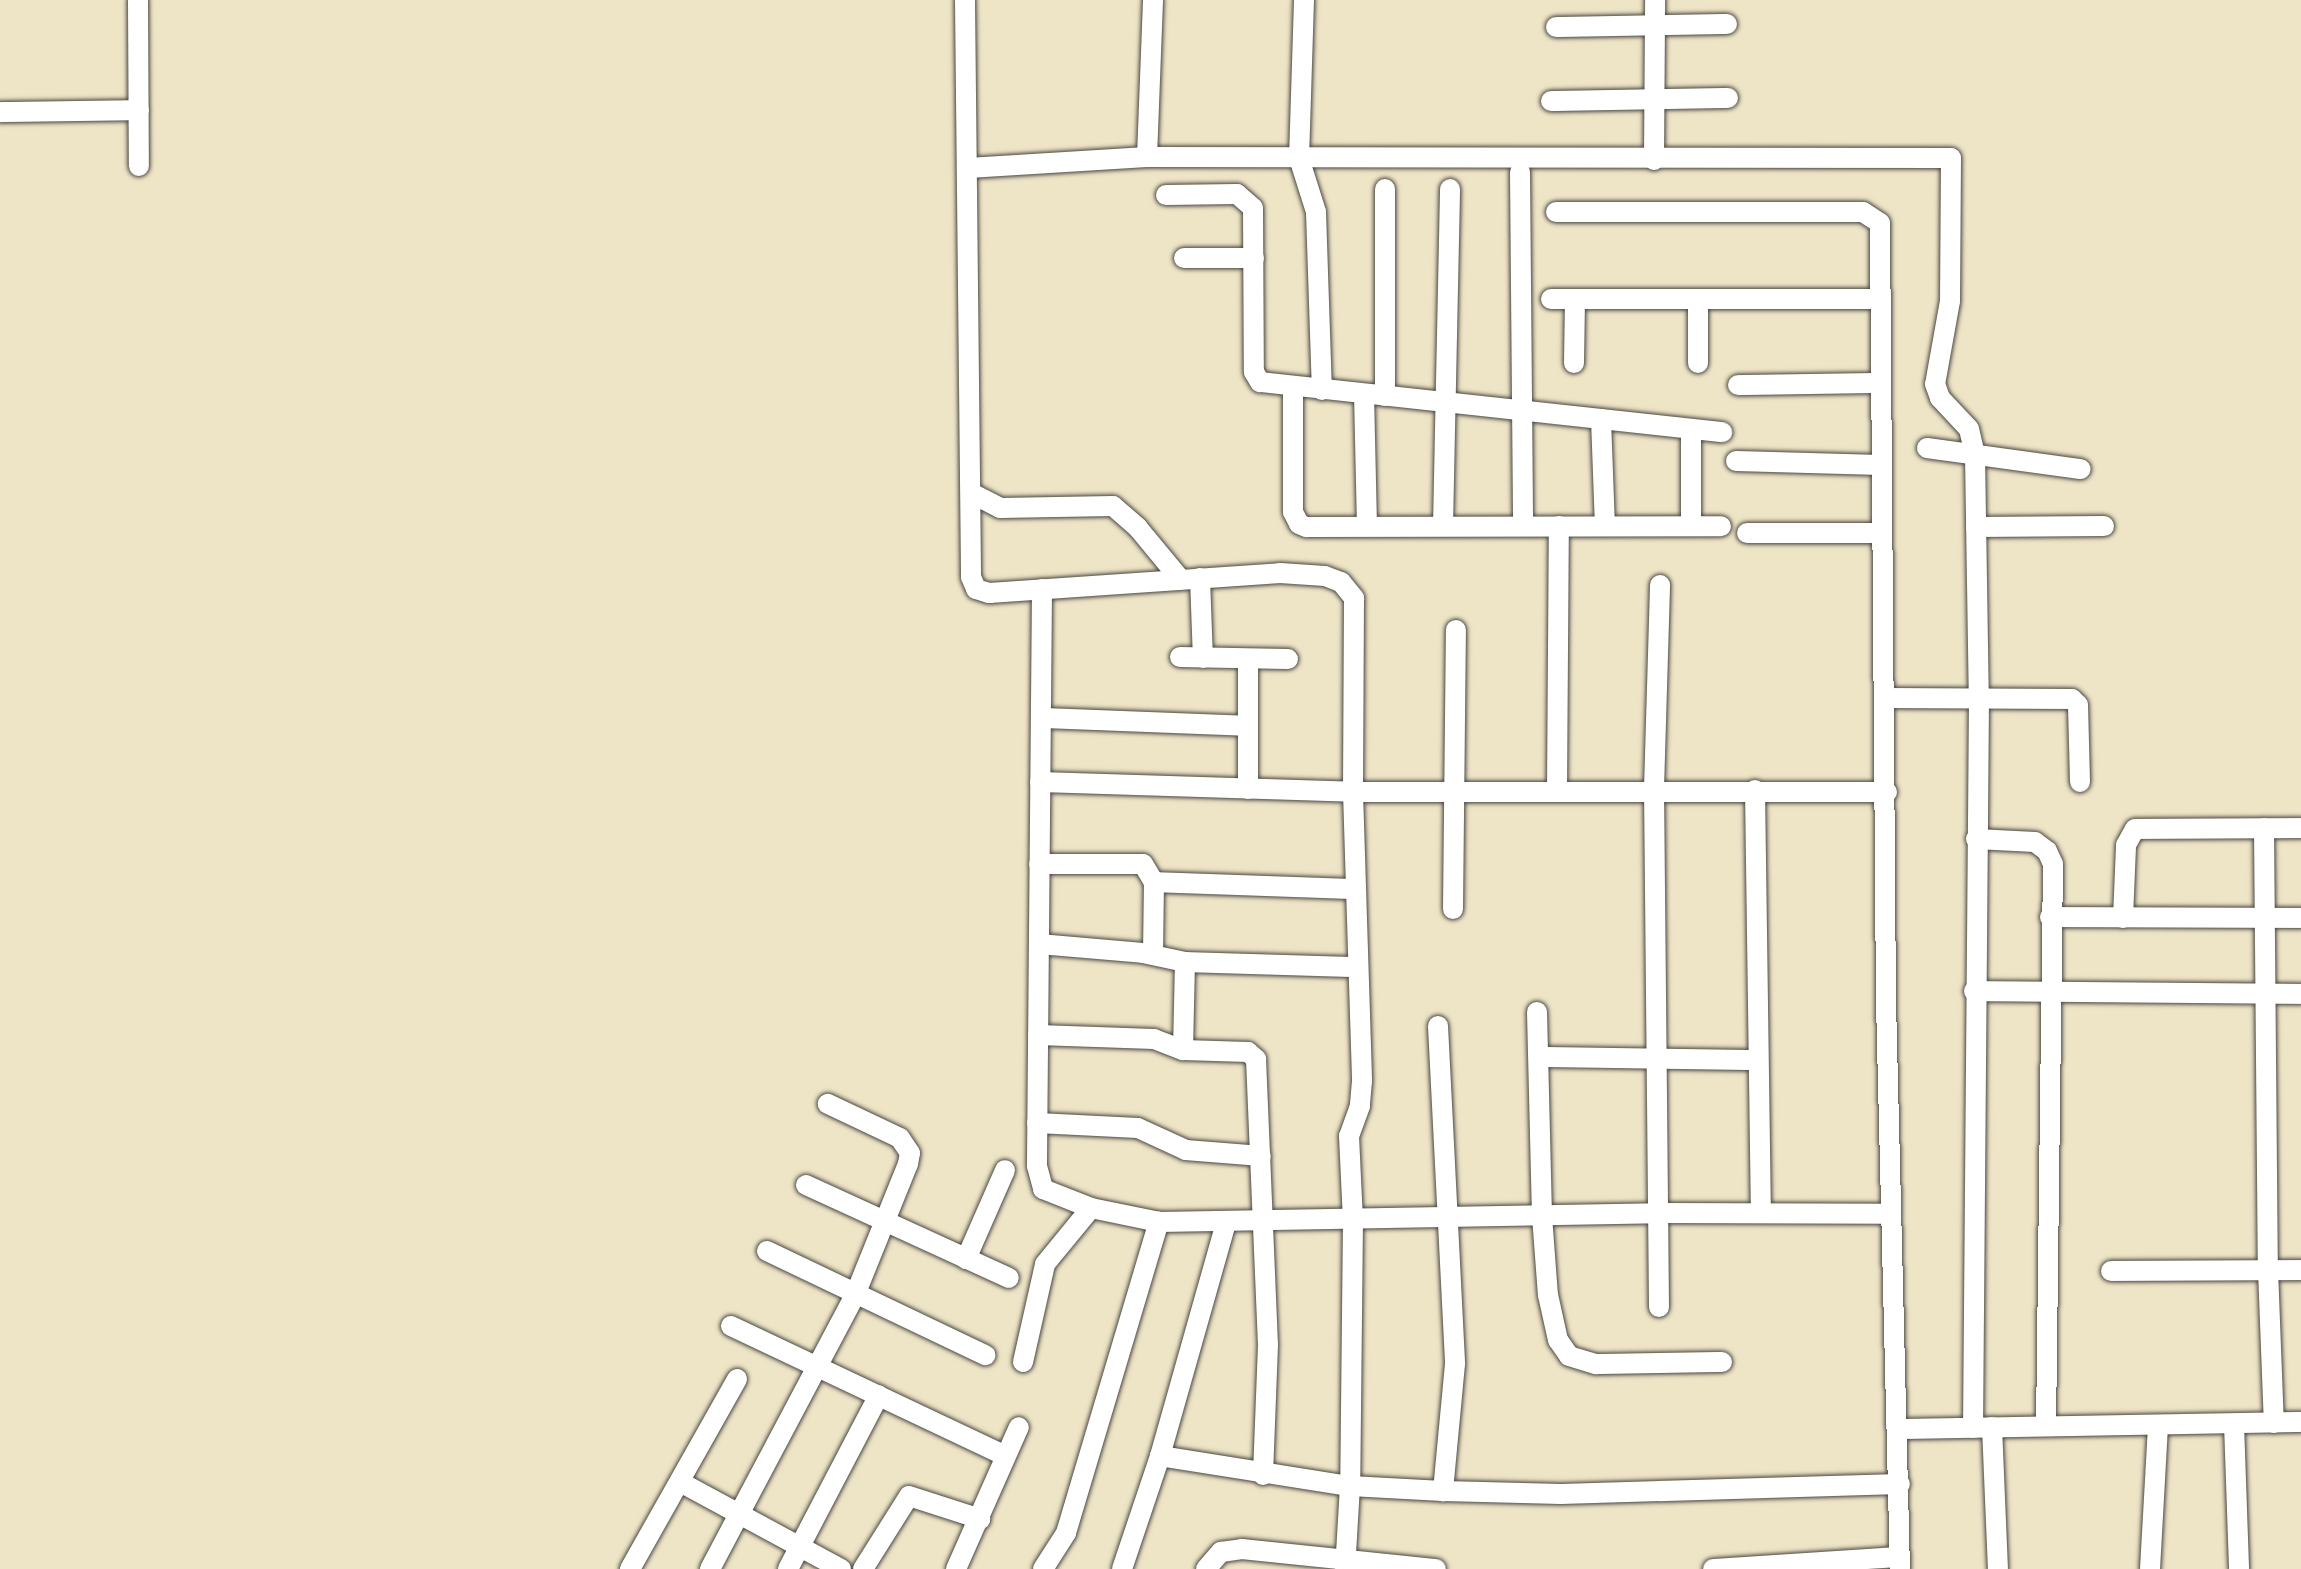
<!DOCTYPE html>
<style>
body{margin:0}
#map{position:relative;width:2301px;height:1569px;overflow:hidden;background:#eee4c6;font-family:"Shantell Sans",sans-serif}
div>[style]{position:absolute}
.roads{filter:drop-shadow(0 0 2px #484742) drop-shadow(0 0 2px #484742)}
.minor>*{height:20px;margin:-10px;padding:0 10px;transform-origin:10px;border-radius:10px;background:#fff}
span{translate:-50% -50%;white-space:nowrap;text-align:center;line-height:1.15;-webkit-text-stroke:8px #f7f3e8;paint-order:stroke}
</style>
<div id="map">
<div class="roads">
<div class="minor">
<i style="left:138px;top:0;width:166px;rotate:89.7deg"></i>
<i style="left:965px;top:0;width:577px;rotate:89.4deg"></i>
<i style="left:971px;top:577px;width:13px;rotate:67deg"></i>
<i style="left:976px;top:589px;width:14px;rotate:17deg"></i>
<i style="left:989px;top:593px;width:292px;rotate:-3.9deg"></i>
<i style="left:1280px;top:573px;width:45px;rotate:3.8deg"></i>
<i style="left:1325px;top:576px;width:17px;rotate:21deg"></i>
<i style="left:1341px;top:582px;width:21px;rotate:51deg"></i>
<i style="left:1354px;top:598px;width:194px;rotate:90.3deg"></i>
<i style="left:1353px;top:792px;width:289px;rotate:88.2deg"></i>
<i style="left:1362px;top:1081px;width:25px;rotate:95deg"></i>
<i style="left:1360px;top:1106px;width:32px;rotate:110deg"></i>
<i style="left:1349px;top:1136px;width:84px;rotate:87.3deg"></i>
<i style="left:1353px;top:1220px;width:266px;rotate:90.6deg"></i>
<i style="left:1350px;top:1486px;width:83px;rotate:93.4deg"></i>
<i style="left:1304px;top:0;width:158px;rotate:91.8deg"></i>
<i style="left:1299px;top:158px;width:57px;rotate:72.5deg"></i>
<i style="left:1316px;top:212px;width:178px;rotate:88.1deg"></i>
<i style="left:1556px;top:27px;width:171px;rotate:-1deg"></i>
<i style="left:1551px;top:101px;width:177px;rotate:-1deg"></i>
<i style="left:0;top:112px;width:139px;rotate:-0.8deg"></i>
<i style="left:1147px;top:157px;width:157px;rotate:-87.8deg"></i>
<i style="left:1654px;top:160px;width:160px;rotate:-89.6deg"></i>
<i style="left:968px;top:168px;width:179px;rotate:-3.5deg"></i>
<i style="left:1147px;top:157px;width:804px;rotate:0.07deg"></i>
<i style="left:1951px;top:158px;width:143px;rotate:90.4deg"></i>
<i style="left:1950px;top:301px;width:84px;rotate:100.2deg"></i>
<i style="left:1935px;top:384px;width:15px;rotate:70deg"></i>
<i style="left:1940px;top:398px;width:42px;rotate:46.9deg"></i>
<i style="left:1969px;top:429px;width:27px;rotate:77deg"></i>
<i style="left:1975px;top:455px;width:244px;rotate:89.1deg"></i>
<i style="left:1979px;top:699px;width:729px;rotate:90.47deg"></i>
<i style="left:1520px;top:172px;width:354px;rotate:89.5deg"></i>
<i style="left:1385px;top:189px;width:207px;rotate:90deg"></i>
<i style="left:1166px;top:195px;width:71px;rotate:-0.8deg"></i>
<i style="left:1237px;top:194px;width:21px;rotate:41deg"></i>
<i style="left:1253px;top:208px;width:164px;rotate:89.7deg"></i>
<i style="left:1254px;top:372px;width:12px;rotate:59deg"></i>
<i style="left:1260px;top:382px;width:465px;rotate:6.2deg"></i>
<i style="left:1556px;top:212px;width:307px"></i>
<i style="left:1863px;top:212px;width:20px;rotate:33deg"></i>
<i style="left:1880px;top:223px;width:779px;rotate:89.56deg"></i>
<i style="left:1886px;top:1002px;width:567px;rotate:88.59deg"></i>
<i style="left:1184px;top:258px;width:70px"></i>
<i style="left:1551px;top:299px;width:330px"></i>
<i style="left:1698px;top:301px;width:62px;rotate:90deg"></i>
<i style="left:1574px;top:363px;width:63px;rotate:-89.1deg"></i>
<i style="left:1738px;top:385px;width:143px;rotate:-0.8deg"></i>
<i style="left:1293px;top:387px;width:125px;rotate:90deg"></i>
<i style="left:1293px;top:512px;width:13px;rotate:63deg"></i>
<i style="left:1299px;top:524px;width:8px;rotate:23deg"></i>
<i style="left:1306px;top:527px;width:415px;rotate:-0.1deg"></i>
<i style="left:1364px;top:394px;width:132px;rotate:88.7deg"></i>
<i style="left:1601px;top:419px;width:107px;rotate:87.9deg"></i>
<i style="left:1691px;top:429px;width:97px;rotate:90deg"></i>
<i style="left:1927px;top:448px;width:155px;rotate:7.8deg"></i>
<i style="left:1736px;top:461px;width:145px;rotate:1.6deg"></i>
<i style="left:971px;top:493px;width:33px;rotate:27deg"></i>
<i style="left:1000px;top:508px;width:113px;rotate:-1deg"></i>
<i style="left:1113px;top:506px;width:33px;rotate:41deg"></i>
<i style="left:1138px;top:528px;width:67px;rotate:50.4deg"></i>
<i style="left:1443px;top:526px;width:337px;rotate:-88.8deg"></i>
<i style="left:1976px;top:527px;width:128px;rotate:-0.4deg"></i>
<i style="left:1747px;top:533px;width:134px"></i>
<i style="left:1200px;top:578px;width:80px;rotate:87.9deg"></i>
<i style="left:1042px;top:589px;width:577px;rotate:90.5deg"></i>
<i style="left:1037px;top:1166px;width:24px;rotate:75deg"></i>
<i style="left:1043px;top:1189px;width:52px;rotate:21.6deg"></i>
<i style="left:1091px;top:1208px;width:69px;rotate:11.6deg"></i>
<i style="left:1159px;top:1222px;width:499px;rotate:-1deg"></i>
<i style="left:1658px;top:1213px;width:233px;rotate:0.2deg"></i>
<i style="left:1180px;top:657px;width:108px;rotate:1.1deg"></i>
<i style="left:1885px;top:698px;width:187px;rotate:0.3deg"></i>
<i style="left:2072px;top:699px;width:8px;rotate:45deg"></i>
<i style="left:2078px;top:705px;width:77px;rotate:88.5deg"></i>
<i style="left:1041px;top:718px;width:207px;rotate:2.2deg"></i>
<i style="left:1040px;top:782px;width:313px;rotate:1.8deg"></i>
<i style="left:1353px;top:792px;width:534px"></i>
<i style="left:1248px;top:789px;width:130px;rotate:-90deg"></i>
<i style="left:1755px;top:790px;width:421px;rotate:89.2deg"></i>
<i style="left:1557px;top:792px;width:266px;rotate:-89.6deg"></i>
<i style="left:2264px;top:828px;width:442px;rotate:89.5deg"></i>
<i style="left:2268px;top:1270px;width:153px;rotate:87.8deg"></i>
<i style="left:1976px;top:839px;width:59px;rotate:2.9deg"></i>
<i style="left:2035px;top:842px;width:15px;rotate:37deg"></i>
<i style="left:2047px;top:851px;width:14px;rotate:65deg"></i>
<i style="left:2053px;top:864px;width:562px;rotate:90.71deg"></i>
<i style="left:1039px;top:864px;width:104px"></i>
<i style="left:1143px;top:864px;width:21px;rotate:59deg"></i>
<i style="left:1154px;top:882px;width:72px;rotate:90.8deg"></i>
<i style="left:1154px;top:882px;width:202px;rotate:2deg"></i>
<i style="left:1453px;top:909px;width:279px;rotate:-89.4deg"></i>
<i style="left:2050px;top:917px;width:251px;rotate:0.2deg"></i>
<i style="left:2123px;top:918px;width:73px;rotate:-87.6deg"></i>
<i style="left:2126px;top:845px;width:18px;rotate:-61deg"></i>
<i style="left:2135px;top:829px;width:166px;rotate:-0.3deg"></i>
<i style="left:1039px;top:944px;width:104px;rotate:4.9deg"></i>
<i style="left:1143px;top:953px;width:43px;rotate:12.1deg"></i>
<i style="left:1185px;top:962px;width:173px;rotate:1.7deg"></i>
<i style="left:1974px;top:991px;width:327px;rotate:0.5deg"></i>
<i style="left:1537px;top:1012px;width:204px;rotate:88.6deg"></i>
<i style="left:1542px;top:1216px;width:79px;rotate:85.7deg"></i>
<i style="left:1548px;top:1295px;width:46px;rotate:77.5deg"></i>
<i style="left:1558px;top:1340px;width:19px;rotate:55deg"></i>
<i style="left:1569px;top:1356px;width:28px;rotate:17deg"></i>
<i style="left:1596px;top:1364px;width:126px;rotate:-0.9deg"></i>
<i style="left:1438px;top:1026px;width:338px;rotate:87.1deg"></i>
<i style="left:1455px;top:1364px;width:128px;rotate:95.4deg"></i>
<i style="left:1038px;top:1035px;width:116px;rotate:2deg"></i>
<i style="left:1154px;top:1039px;width:31px;rotate:21deg"></i>
<i style="left:1183px;top:1050px;width:65px;rotate:1.8deg"></i>
<i style="left:1248px;top:1052px;width:11px;rotate:41deg"></i>
<i style="left:1256px;top:1059px;width:286px;rotate:87.6deg"></i>
<i style="left:1268px;top:1345px;width:130px;rotate:92.2deg"></i>
<i style="left:1183px;top:1050px;width:88px;rotate:-88.7deg"></i>
<i style="left:1539px;top:1057px;width:217px;rotate:0.8deg"></i>
<i style="left:1037px;top:1123px;width:101px;rotate:2.8deg"></i>
<i style="left:1138px;top:1128px;width:53px;rotate:24.6deg"></i>
<i style="left:1186px;top:1150px;width:75px;rotate:4.6deg"></i>
<i style="left:806px;top:1185px;width:223px;rotate:24.6deg"></i>
<i style="left:767px;top:1251px;width:242px;rotate:25.5deg"></i>
<i style="left:966px;top:1259px;width:97px;rotate:-66.3deg"></i>
<i style="left:2111px;top:1271px;width:190px;rotate:-0.3deg"></i>
<i style="left:1659px;top:1307px;width:518px;rotate:-90.55deg"></i>
<i style="left:1654px;top:789px;width:204px;rotate:-88.3deg"></i>
<i style="left:731px;top:1326px;width:304px;rotate:25.3deg"></i>
<i style="left:1023px;top:1362px;width:100px;rotate:-77.3deg"></i>
<i style="left:1045px;top:1264px;width:72px;rotate:-50.6deg"></i>
<i style="left:2234px;top:1424px;width:145px;rotate:88deg"></i>
<i style="left:1992px;top:1427px;width:142px;rotate:87.6deg"></i>
<i style="left:1899px;top:1429px;width:402px;rotate:-1deg"></i>
<i style="left:1160px;top:1456px;width:192px;rotate:9deg"></i>
<i style="left:1350px;top:1486px;width:93px;rotate:3.1deg"></i>
<i style="left:1443px;top:1491px;width:118px;rotate:1.5deg"></i>
<i style="left:1561px;top:1494px;width:339px;rotate:-1.7deg"></i>
<i style="left:680px;top:1482px;width:183px;rotate:28.4deg"></i>
<i style="left:630px;top:1569px;width:218px;rotate:-60.6deg"></i>
<i style="left:710px;top:1569px;width:310px;rotate:-62.1deg"></i>
<i style="left:855px;top:1295px;width:141px;rotate:-68deg"></i>
<i style="left:908px;top:1164px;width:11px;rotate:-80deg"></i>
<i style="left:910px;top:1153px;width:18px;rotate:-124deg"></i>
<i style="left:900px;top:1138px;width:80px;rotate:-154.7deg"></i>
<i style="left:788px;top:1569px;width:196px;rotate:-62.4deg"></i>
<i style="left:863px;top:1569px;width:86px;rotate:-57.8deg"></i>
<i style="left:909px;top:1496px;width:75px;rotate:17.9deg"></i>
<i style="left:956px;top:1569px;width:155px;rotate:-66.1deg"></i>
<i style="left:1043px;top:1569px;width:43px;rotate:-57.4deg"></i>
<i style="left:1066px;top:1533px;width:325px;rotate:-73.4deg"></i>
<i style="left:1122px;top:1569px;width:119px;rotate:-71.4deg"></i>
<i style="left:1160px;top:1456px;width:243px;rotate:-74.2deg"></i>
<i style="left:1206px;top:1569px;width:23px;rotate:-49deg"></i>
<i style="left:1221px;top:1552px;width:21px;rotate:-8deg"></i>
<i style="left:1242px;top:1549px;width:195px;rotate:5.9deg"></i>
<i style="left:1713px;top:1569px;width:187px;rotate:-3.7deg"></i>
<i style="left:2150px;top:1569px;width:144px;rotate:-86.8deg"></i>
</div>
</div>
</div>
